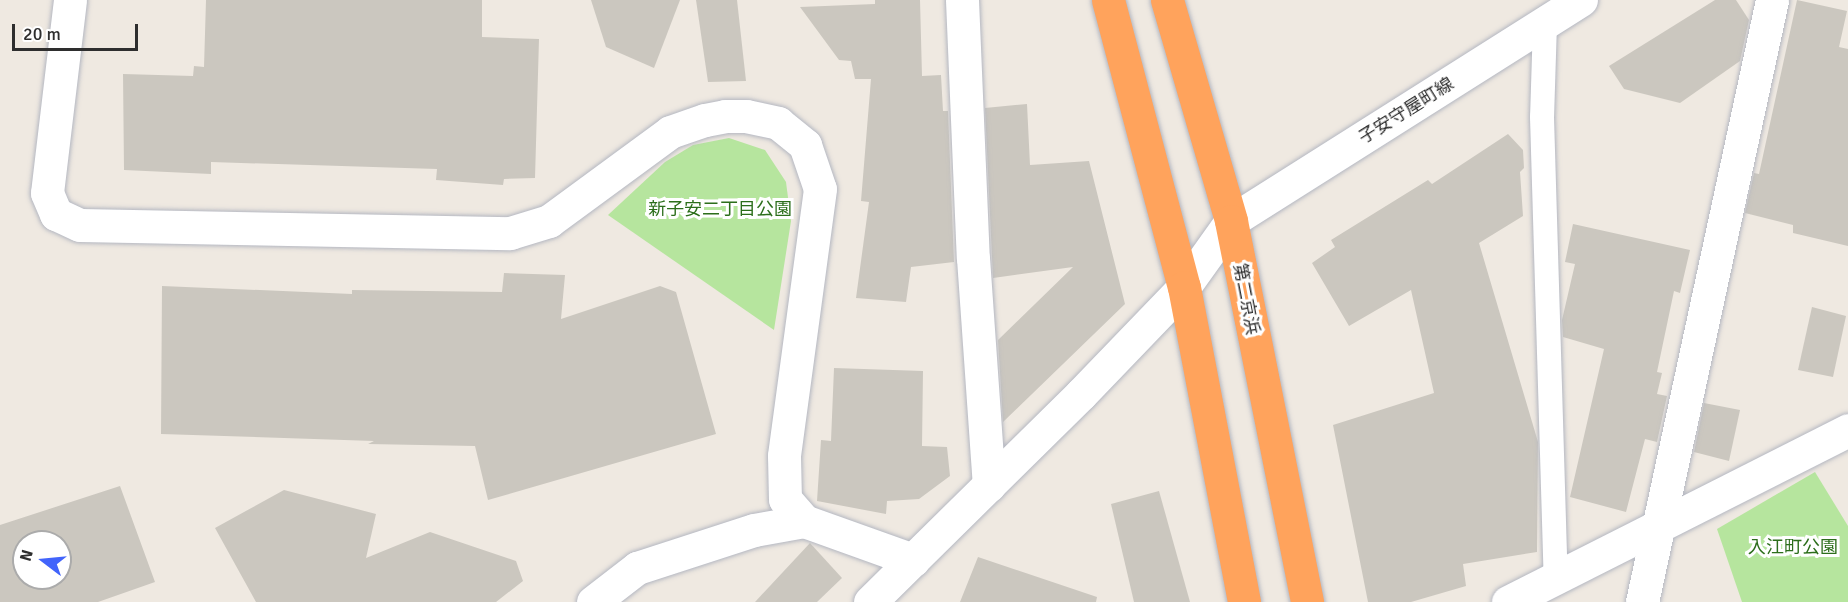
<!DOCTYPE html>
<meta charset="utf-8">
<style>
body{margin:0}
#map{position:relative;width:1848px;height:602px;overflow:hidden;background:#efe9e1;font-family:Signika,"Noto Sans JP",sans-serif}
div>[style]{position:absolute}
.green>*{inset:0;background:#b6e59e}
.building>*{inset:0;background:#cbc7bf}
.roads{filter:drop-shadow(0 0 2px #b4b7c1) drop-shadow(0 0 2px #b4b7c1)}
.lane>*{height:24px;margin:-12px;padding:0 12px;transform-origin:12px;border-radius:12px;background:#fff}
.street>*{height:33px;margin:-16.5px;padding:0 16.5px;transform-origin:16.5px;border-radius:16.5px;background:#fff}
.secondary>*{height:33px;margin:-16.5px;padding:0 16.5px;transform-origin:16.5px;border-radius:16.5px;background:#fff}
.highway>*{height:33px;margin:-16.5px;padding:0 16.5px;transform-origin:16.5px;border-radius:16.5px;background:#ffa35c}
span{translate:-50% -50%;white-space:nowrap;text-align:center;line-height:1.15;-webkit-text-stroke:6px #fff;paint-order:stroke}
.street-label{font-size:18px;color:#2e2e2e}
.park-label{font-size:18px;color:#2c6e1b}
.north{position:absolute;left:12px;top:530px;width:60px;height:60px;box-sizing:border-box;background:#fff;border:2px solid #ababab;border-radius:50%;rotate:286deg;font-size:16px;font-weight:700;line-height:24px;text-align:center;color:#2e2e2e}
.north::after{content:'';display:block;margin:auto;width:21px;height:27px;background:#4264fb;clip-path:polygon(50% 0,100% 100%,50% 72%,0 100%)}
.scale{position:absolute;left:12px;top:24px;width:126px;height:27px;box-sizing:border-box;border:3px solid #2e2e2e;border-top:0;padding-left:8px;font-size:18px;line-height:21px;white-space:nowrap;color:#2e2e2e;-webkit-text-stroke:4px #fff;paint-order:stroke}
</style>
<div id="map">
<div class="green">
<i style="clip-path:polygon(729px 138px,765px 150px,786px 182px,791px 221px,774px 330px,608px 215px,665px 162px,693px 145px)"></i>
<i style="clip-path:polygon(1815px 472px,1848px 526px,1848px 602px,1742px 602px,1717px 529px)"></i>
</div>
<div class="building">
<i style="clip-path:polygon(206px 0,482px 0,482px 37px,539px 39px,535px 178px,504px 179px,503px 185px,436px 180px,437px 169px,211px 162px,211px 174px,124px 170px,123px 74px,193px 76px,194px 66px,204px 67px)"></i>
<i style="clip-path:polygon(591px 0,680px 0,654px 68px,606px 47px)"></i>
<i style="clip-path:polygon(696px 0,737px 0,746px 81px,708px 82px)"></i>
<i style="clip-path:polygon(875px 0,920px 0,922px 76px,941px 75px,943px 111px,948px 111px,954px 262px,911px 267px,906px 302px,856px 298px,869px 202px,861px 201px,871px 79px,855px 79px,851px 61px,839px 60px,800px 7px,875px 4px)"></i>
<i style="clip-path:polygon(1715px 0,1736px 0,1749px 20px,1740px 61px,1680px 103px,1624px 89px,1609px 66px)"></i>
<i style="clip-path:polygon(1797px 0,1847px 11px,1839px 47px,1848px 49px,1848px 246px,1793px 233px,1793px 225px,1745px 213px,1754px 173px,1759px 174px)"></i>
<i style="clip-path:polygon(1027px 104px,1030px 165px,1089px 161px,1125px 304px,1003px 422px,998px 340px,1073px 267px,993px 278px,985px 108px)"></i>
<i style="clip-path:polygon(1508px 134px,1523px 150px,1524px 168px,1520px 172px,1523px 216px,1479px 243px,1538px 442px,1537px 552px,1463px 564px,1466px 586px,1411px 602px,1368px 602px,1333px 425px,1434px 393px,1411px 290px,1349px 326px,1312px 263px,1335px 247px,1331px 240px,1428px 180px,1432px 184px)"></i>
<i style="clip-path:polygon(1573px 224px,1690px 250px,1680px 293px,1674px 291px,1657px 372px,1662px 373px,1657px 394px,1667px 396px,1657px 442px,1645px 439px,1626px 512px,1570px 497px,1604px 349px,1563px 337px,1562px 320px,1575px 264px,1565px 262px)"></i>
<i style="clip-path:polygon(504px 273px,565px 275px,561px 319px,660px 286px,676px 292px,716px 434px,488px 500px,475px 446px,368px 444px,374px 441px,161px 434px,162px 286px,352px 294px,352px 290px,502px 292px)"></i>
<i style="clip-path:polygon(1812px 307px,1846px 316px,1833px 377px,1798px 370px)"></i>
<i style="clip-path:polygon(834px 368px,923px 371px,922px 446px,947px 447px,950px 476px,919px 499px,887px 501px,886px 514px,817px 501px,821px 440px,831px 441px)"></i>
<i style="clip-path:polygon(1704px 403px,1740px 410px,1729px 461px,1694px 452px)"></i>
<i style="clip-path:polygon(evenodd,120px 486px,155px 582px,98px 602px,0 602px,0 525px,120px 486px,24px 542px,60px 542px,60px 578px,24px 578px,24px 542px)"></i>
<i style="clip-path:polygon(284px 490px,376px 514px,366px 558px,430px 532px,516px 561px,523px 581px,496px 602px,256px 602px,215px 528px)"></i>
<i style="clip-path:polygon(1159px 491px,1190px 602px,1134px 602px,1111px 504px)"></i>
<i style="clip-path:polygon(810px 543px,842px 578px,817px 602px,755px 602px)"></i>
<i style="clip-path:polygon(978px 557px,1097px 597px,1096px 602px,960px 602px)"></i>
</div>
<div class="roads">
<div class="lane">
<i style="left:1545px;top:23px;width:94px;rotate:91.8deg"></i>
<i style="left:1542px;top:117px;width:462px;rotate:88.3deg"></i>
</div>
<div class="street">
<i style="left:962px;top:0;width:258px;rotate:87.6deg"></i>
<i style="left:973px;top:258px;width:228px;rotate:86deg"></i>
<i style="left:593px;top:602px;width:56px;rotate:-37.7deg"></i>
<i style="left:637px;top:568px;width:123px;rotate:-18deg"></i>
<i style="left:754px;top:530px;width:51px;rotate:-10.2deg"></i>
<i style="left:1508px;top:602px;width:381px;rotate:-26.8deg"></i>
<i style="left:1642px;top:602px;width:616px;rotate:-77.81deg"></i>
</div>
<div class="secondary">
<i style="left:70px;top:0;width:194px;rotate:96.8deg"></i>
<i style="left:47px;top:193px;width:23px;rotate:67deg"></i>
<i style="left:56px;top:214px;width:26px;rotate:25deg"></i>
<i style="left:80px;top:225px;width:430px;rotate:1.1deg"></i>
<i style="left:510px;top:233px;width:41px;rotate:-17.1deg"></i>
<i style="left:549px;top:221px;width:150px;rotate:-36.3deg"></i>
<i style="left:670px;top:132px;width:37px;rotate:-19deg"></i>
<i style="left:705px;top:120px;width:20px;rotate:-11deg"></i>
<i style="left:725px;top:116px;width:21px"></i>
<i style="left:746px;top:116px;width:33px;rotate:12deg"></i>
<i style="left:778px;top:123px;width:35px;rotate:39deg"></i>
<i style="left:805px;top:145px;width:46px;rotate:71.2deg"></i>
<i style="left:820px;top:189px;width:269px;rotate:97.7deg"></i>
<i style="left:784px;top:456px;width:43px;rotate:88.7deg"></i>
<i style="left:785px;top:499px;width:29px;rotate:49deg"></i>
<i style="left:804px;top:521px;width:116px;rotate:19.7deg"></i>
<i style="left:870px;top:602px;width:296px;rotate:-44.6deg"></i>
<i style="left:1081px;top:394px;width:149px;rotate:-46.1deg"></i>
<i style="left:1184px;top:287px;width:81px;rotate:-54.5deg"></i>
<i style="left:1231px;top:221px;width:414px;rotate:-32.3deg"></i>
</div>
<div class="highway">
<i style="left:1108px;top:0;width:297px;rotate:75.2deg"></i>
<i style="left:1184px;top:287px;width:321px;rotate:79.2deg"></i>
<i style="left:1167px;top:0;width:230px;rotate:73.8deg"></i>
<i style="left:1231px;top:221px;width:389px;rotate:78.7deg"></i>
</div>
</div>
<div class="street-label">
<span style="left:1406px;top:111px;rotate:-32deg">子安守屋町線</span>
<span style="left:1246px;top:299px;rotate:79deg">第二京浜</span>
</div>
<div class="park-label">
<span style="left:720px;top:209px">新子安二丁目公園</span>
<span style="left:1793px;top:547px">入江町公園</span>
</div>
<div class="north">N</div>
<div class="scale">20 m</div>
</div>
